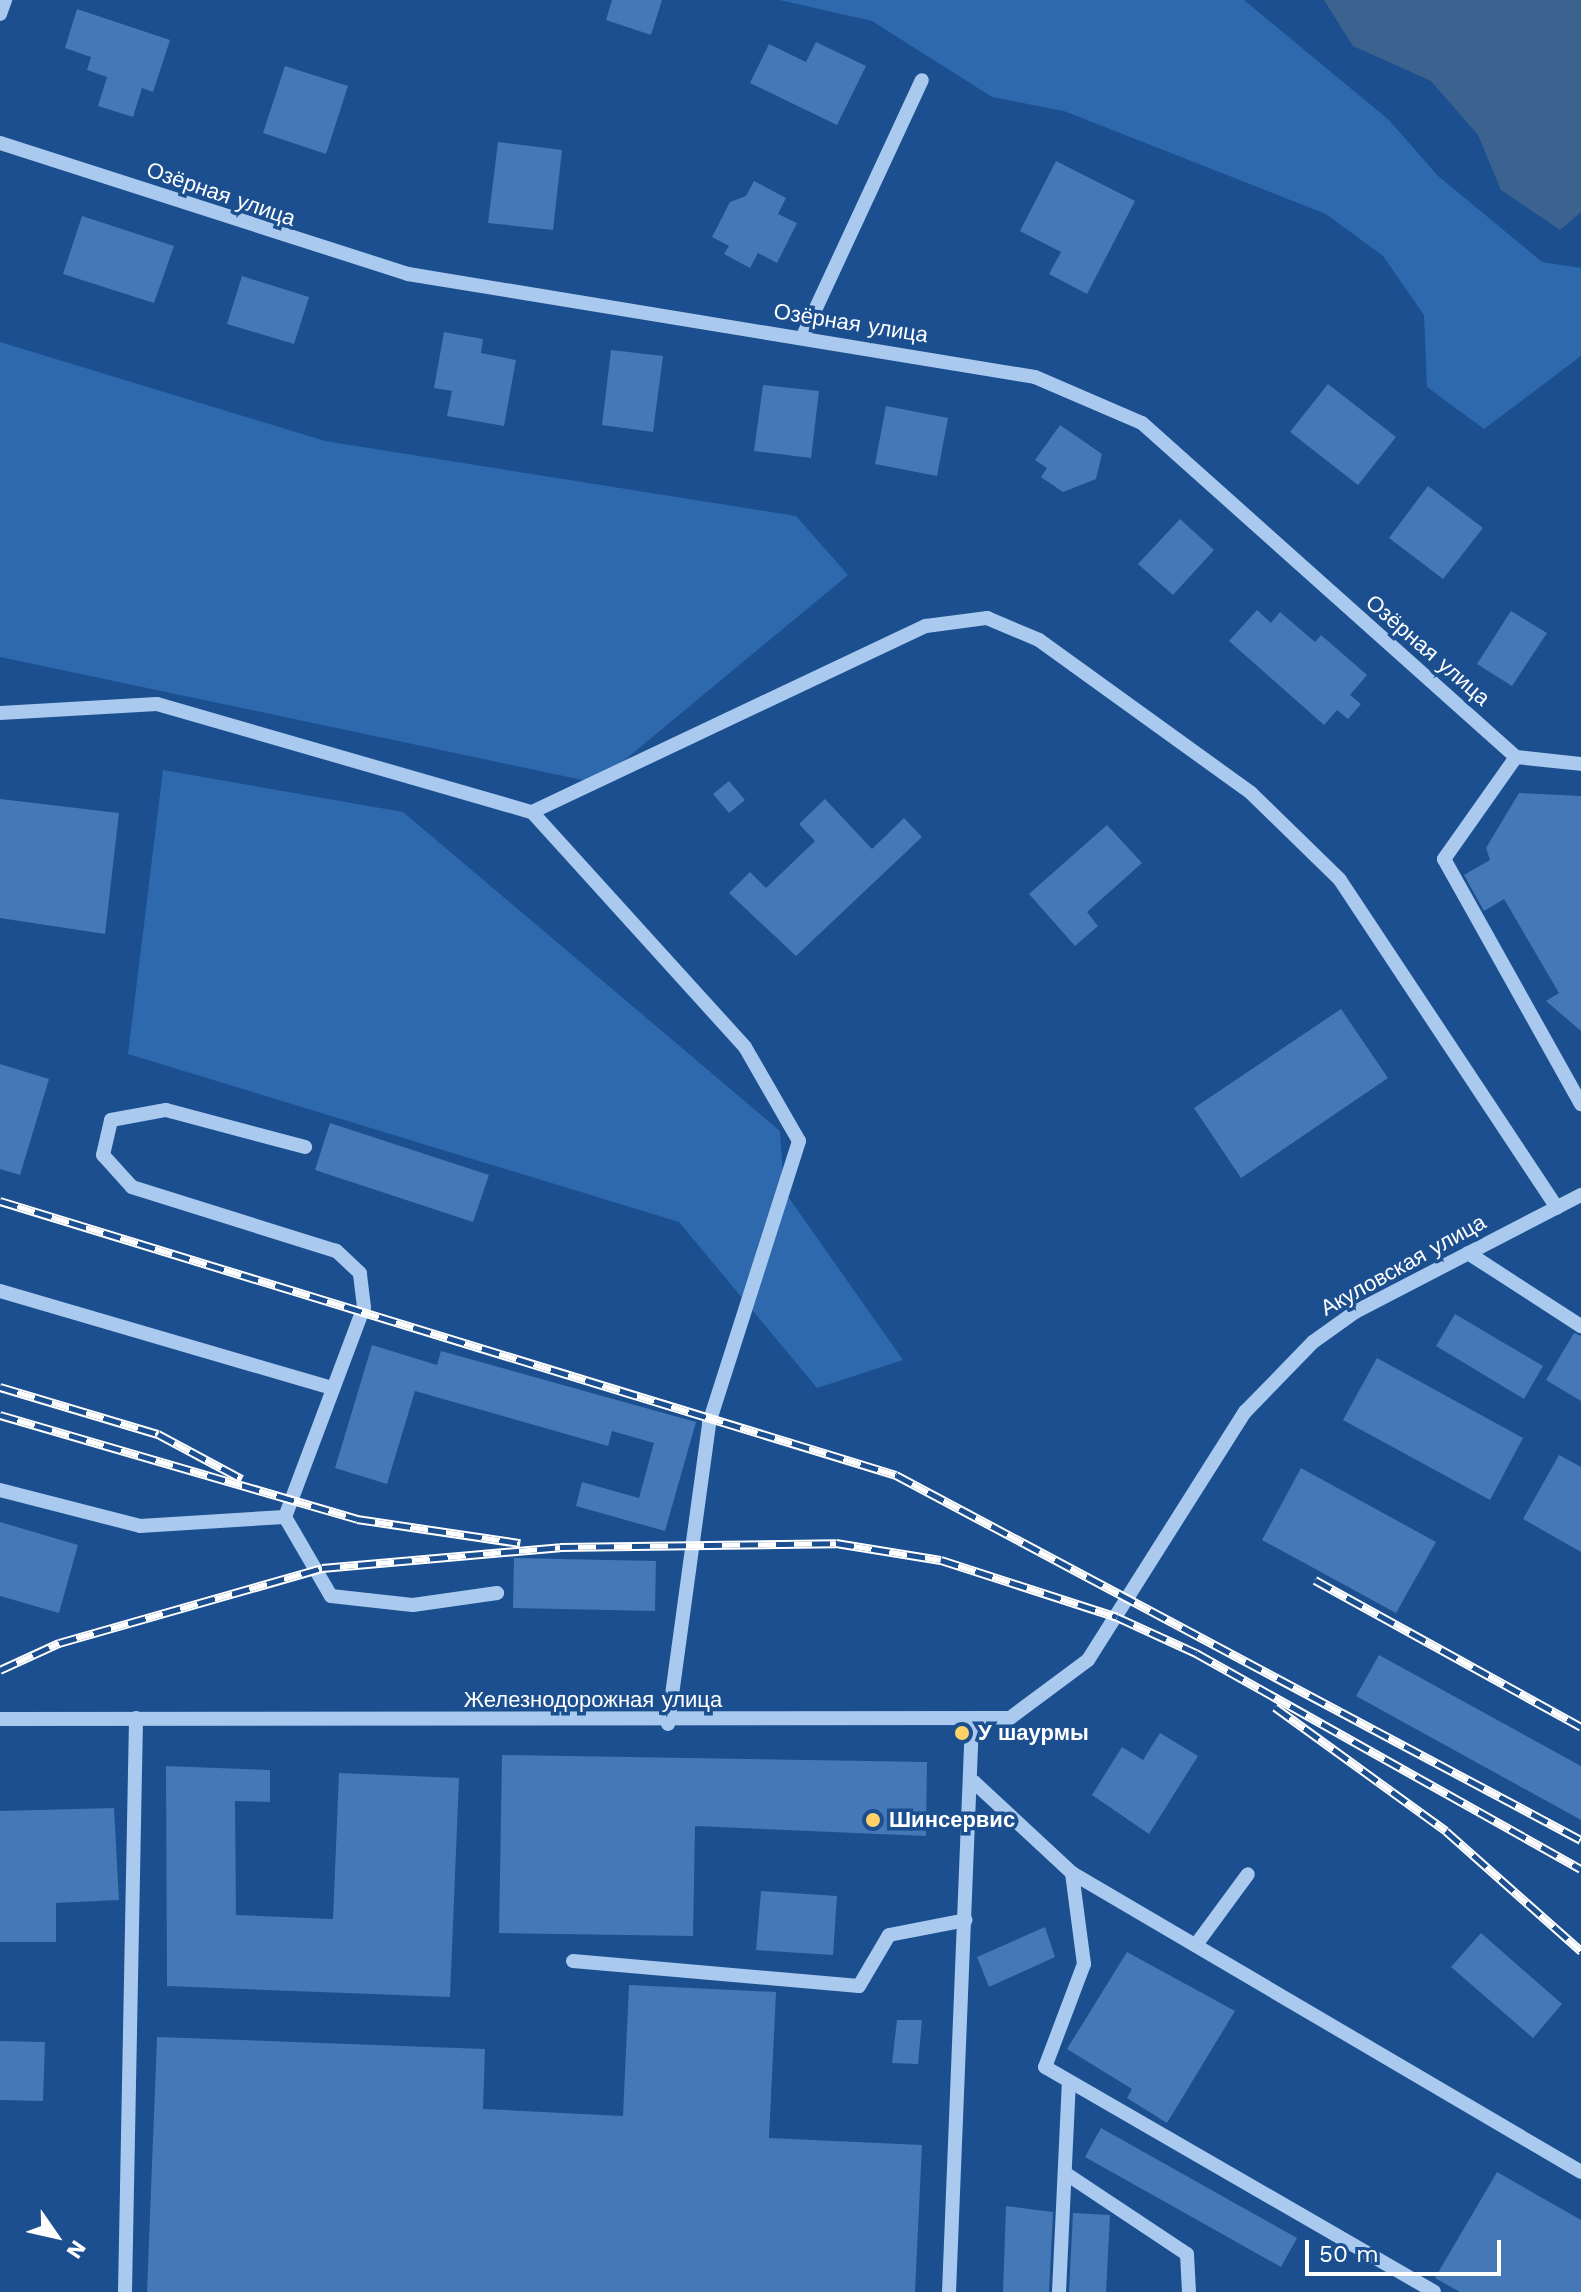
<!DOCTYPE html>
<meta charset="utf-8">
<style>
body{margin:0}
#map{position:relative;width:1581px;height:2292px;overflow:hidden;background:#1b4f8f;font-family:"Work Sans",sans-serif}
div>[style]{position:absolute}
.green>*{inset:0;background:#2e69ad}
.water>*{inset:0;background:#3c6290}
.building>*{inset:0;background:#4478b7}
.minor>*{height:14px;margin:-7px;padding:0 7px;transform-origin:7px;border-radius:7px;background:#a9c9ee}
.rail>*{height:9px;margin-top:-4.5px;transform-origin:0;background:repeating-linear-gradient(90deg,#1b4f8f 0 18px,#fff 0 36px);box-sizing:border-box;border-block:2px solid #fff}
.dots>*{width:22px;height:22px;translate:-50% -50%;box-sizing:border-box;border:4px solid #1b4f8f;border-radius:50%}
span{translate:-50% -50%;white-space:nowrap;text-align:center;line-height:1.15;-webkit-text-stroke:7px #1b4f8f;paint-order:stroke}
.street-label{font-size:22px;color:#fff}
.poi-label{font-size:22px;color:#fff;font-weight:700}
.left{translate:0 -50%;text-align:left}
.north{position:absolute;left:16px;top:2196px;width:80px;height:80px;-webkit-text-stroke:6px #1b4f8f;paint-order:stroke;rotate:124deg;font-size:22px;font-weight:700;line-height:32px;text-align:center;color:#fff}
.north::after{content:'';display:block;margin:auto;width:28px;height:36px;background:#fff;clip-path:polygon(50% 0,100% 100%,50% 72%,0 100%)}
.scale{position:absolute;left:1305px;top:2240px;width:196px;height:36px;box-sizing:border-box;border:4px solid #fff;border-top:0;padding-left:10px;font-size:24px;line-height:28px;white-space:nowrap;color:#fff;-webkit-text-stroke:6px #1b4f8f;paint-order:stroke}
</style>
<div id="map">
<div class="green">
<i style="clip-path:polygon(780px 0,1244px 0,1389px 120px,1437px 175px,1542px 262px,1581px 268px,1581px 356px,1484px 429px,1427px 387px,1424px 315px,1383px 256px,1326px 214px,1064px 111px,992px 97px,872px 21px)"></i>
<i style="clip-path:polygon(0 342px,325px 441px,796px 516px,848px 575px,597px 783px,0 657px)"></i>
<i style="clip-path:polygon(163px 770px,403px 812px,780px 1131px,784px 1191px,903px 1360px,817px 1388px,679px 1222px,128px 1054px)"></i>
</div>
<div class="water">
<i style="clip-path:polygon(1324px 0,1581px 0,1581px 212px,1560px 230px,1501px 190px,1478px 135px,1431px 81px,1353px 46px)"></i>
</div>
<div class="building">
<i style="clip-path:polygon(612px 0,662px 0,651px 35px,606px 20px)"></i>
<i style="clip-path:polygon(77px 9px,170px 40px,153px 92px,142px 88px,133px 117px,98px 106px,107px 77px,87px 70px,91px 57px,65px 48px)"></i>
<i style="clip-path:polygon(816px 42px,866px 66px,837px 125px,750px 83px,769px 44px,806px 62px)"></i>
<i style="clip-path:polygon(285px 66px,348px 86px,326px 154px,263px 133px)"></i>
<i style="clip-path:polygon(498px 142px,562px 150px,553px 230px,488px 223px)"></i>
<i style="clip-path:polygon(1056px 161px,1135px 201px,1087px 294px,1049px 274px,1061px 252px,1020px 231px)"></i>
<i style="clip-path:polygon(754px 181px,786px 198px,778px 214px,797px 223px,777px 263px,758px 253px,750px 268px,724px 254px,729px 246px,712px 237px,730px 202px,746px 196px)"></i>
<i style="clip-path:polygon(82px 216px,174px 246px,154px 303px,63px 274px)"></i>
<i style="clip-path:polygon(242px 276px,309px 297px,294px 344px,227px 324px)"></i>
<i style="clip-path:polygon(444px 332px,483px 339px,481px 353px,516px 360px,504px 426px,447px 416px,452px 391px,434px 388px)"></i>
<i style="clip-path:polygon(611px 350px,663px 356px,653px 432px,602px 425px)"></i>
<i style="clip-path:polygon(1328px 384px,1396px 437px,1358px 485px,1290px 432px)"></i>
<i style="clip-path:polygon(763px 385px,819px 391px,811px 458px,754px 451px)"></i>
<i style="clip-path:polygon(886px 406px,948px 418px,937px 476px,875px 464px)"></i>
<i style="clip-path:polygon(1060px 425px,1102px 454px,1096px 479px,1063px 492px,1041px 477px,1047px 468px,1035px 460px)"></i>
<i style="clip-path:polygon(1428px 486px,1483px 528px,1443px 579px,1389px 538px)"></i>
<i style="clip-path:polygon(1180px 519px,1214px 550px,1173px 595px,1138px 564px)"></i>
<i style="clip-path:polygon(1257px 610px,1271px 623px,1280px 612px,1315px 642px,1321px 635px,1367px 675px,1350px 695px,1361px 704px,1348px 719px,1337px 710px,1324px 725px,1229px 641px)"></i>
<i style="clip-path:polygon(1511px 611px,1547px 633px,1512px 686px,1477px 664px)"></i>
<i style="clip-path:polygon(729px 781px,745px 800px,729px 813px,713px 794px)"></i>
<i style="clip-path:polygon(1519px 793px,1581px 796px,1581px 1031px,1546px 1001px,1559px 993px,1504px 899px,1484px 911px,1464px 875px,1490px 860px,1486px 848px)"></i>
<i style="clip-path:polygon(0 799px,119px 813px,105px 934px,0 918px)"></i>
<i style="clip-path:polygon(825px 799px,872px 849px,904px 818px,922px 837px,796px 956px,729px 893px,750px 872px,766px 888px,815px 841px,799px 824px)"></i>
<i style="clip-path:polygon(1107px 825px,1142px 863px,1087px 912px,1098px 926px,1075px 946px,1029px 894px)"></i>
<i style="clip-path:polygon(1341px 1009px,1388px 1078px,1241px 1178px,1194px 1108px)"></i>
<i style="clip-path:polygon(0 1064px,49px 1079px,20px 1175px,0 1169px)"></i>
<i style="clip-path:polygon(330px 1123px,489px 1175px,473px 1222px,315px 1170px)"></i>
<i style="clip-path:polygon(1455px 1314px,1543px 1366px,1524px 1399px,1436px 1346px)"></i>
<i style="clip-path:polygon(1574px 1333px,1581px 1336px,1581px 1401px,1546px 1380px)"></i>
<i style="clip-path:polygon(372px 1345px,437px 1365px,441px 1351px,696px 1422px,665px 1531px,576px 1506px,582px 1482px,639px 1498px,654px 1443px,612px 1431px,608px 1446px,415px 1391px,387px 1484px,335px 1468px)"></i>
<i style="clip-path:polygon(1377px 1358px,1523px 1438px,1490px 1500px,1343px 1420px)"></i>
<i style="clip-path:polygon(1559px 1455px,1581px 1467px,1581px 1552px,1523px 1519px)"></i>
<i style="clip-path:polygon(1301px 1468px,1436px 1542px,1396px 1613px,1262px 1540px)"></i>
<i style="clip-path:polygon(0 1522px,78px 1545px,59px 1613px,0 1596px)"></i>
<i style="clip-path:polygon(514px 1558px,656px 1561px,655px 1611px,513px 1608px)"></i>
<i style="clip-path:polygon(1379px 1655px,1581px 1766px,1581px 1820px,1356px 1696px)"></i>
<i style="clip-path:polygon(1160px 1733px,1198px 1756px,1149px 1834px,1092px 1795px,1122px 1747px,1143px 1760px)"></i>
<i style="clip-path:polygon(502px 1755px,927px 1762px,926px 1836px,695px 1826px,693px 1936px,499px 1933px)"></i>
<i style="clip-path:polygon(166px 1766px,270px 1770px,270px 1802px,235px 1801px,236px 1915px,333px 1919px,339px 1773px,459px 1778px,450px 1997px,167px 1986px)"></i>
<i style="clip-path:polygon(114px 1808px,119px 1900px,56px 1903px,56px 1942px,0 1942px,0 1811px)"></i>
<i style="clip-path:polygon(761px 1891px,837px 1896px,833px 1955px,756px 1950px)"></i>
<i style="clip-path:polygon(1045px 1927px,1055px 1957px,989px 1987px,977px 1957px)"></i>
<i style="clip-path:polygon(1481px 1933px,1562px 2004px,1533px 2038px,1451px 1967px)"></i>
<i style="clip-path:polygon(1127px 1952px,1235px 2011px,1167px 2123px,1127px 2098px,1132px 2089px,1067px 2049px)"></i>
<i style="clip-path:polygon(629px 1985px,776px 1992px,769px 2138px,922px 2145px,915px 2292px,147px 2292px,157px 2037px,485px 2049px,483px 2109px,623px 2116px)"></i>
<i style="clip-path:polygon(897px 2020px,922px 2020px,918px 2064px,892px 2063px)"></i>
<i style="clip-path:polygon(0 2041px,45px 2042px,43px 2101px,0 2100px)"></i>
<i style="clip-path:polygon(1101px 2128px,1297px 2238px,1281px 2267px,1085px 2157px)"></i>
<i style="clip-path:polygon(1497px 2172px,1581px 2220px,1581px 2292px,1460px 2292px,1435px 2278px)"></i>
<i style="clip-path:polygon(1006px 2206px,1053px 2212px,1049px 2292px,1003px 2292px)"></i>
<i style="clip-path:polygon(1073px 2213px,1110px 2215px,1106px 2292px,1069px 2292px)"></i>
</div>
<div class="minor">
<i style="left:0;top:14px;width:15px;rotate:-70deg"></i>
<i style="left:0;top:143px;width:429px;rotate:17.8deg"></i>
<i style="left:408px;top:274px;width:635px;rotate:9.33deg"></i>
<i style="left:1035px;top:377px;width:116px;rotate:23.3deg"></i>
<i style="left:1142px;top:423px;width:501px;rotate:41.77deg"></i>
<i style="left:1516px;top:757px;width:65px;rotate:6.1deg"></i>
<i style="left:803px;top:336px;width:282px;rotate:-65.1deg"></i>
<i style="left:0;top:713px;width:157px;rotate:-3.3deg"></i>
<i style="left:157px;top:704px;width:390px;rotate:16.1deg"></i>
<i style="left:1516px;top:757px;width:125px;rotate:125.2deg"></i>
<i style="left:1444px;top:859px;width:281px;rotate:60.8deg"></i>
<i style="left:1468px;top:1253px;width:135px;rotate:32.9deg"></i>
<i style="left:0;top:1291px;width:345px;rotate:16.3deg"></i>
<i style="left:0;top:1490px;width:145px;rotate:14.4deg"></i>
<i style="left:140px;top:1526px;width:145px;rotate:-3.6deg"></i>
<i style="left:285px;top:1517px;width:224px;rotate:-69.4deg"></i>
<i style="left:364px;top:1307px;width:34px;rotate:-97deg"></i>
<i style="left:360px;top:1273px;width:33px;rotate:-137deg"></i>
<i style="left:336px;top:1251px;width:214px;rotate:-162.6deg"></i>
<i style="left:132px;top:1187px;width:43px;rotate:-132.2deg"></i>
<i style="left:103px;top:1155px;width:36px;rotate:-77deg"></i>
<i style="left:111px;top:1120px;width:56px;rotate:-10.3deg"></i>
<i style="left:166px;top:1110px;width:144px;rotate:14.9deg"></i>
<i style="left:285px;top:1517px;width:91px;rotate:59.8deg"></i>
<i style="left:331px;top:1596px;width:82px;rotate:6.3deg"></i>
<i style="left:413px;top:1605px;width:85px;rotate:-8.1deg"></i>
<i style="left:0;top:1719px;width:1010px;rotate:-0.06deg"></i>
<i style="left:1010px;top:1718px;width:97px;rotate:-36.6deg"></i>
<i style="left:1088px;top:1660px;width:294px;rotate:-57.7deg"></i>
<i style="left:1245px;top:1412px;width:98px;rotate:-45.8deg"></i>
<i style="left:1313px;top:1342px;width:52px;rotate:-35.5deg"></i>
<i style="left:1355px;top:1312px;width:254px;rotate:-27.4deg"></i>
<i style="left:668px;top:1724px;width:304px;rotate:-82.2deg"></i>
<i style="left:709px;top:1423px;width:296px;rotate:-72.3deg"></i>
<i style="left:799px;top:1141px;width:108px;rotate:-119.9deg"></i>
<i style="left:745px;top:1047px;width:317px;rotate:-132.2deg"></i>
<i style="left:532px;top:812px;width:436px;rotate:-25.3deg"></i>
<i style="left:926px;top:626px;width:62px;rotate:-7.5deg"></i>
<i style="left:987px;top:618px;width:56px;rotate:22.9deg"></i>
<i style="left:1039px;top:640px;width:261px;rotate:35.8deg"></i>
<i style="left:1251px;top:793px;width:124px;rotate:44.3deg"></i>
<i style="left:1340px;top:880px;width:393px;rotate:56.5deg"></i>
<i style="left:974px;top:1782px;width:134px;rotate:42.9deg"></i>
<i style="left:1072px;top:1873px;width:590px;rotate:30.43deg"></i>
<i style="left:1072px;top:1873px;width:92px;rotate:82.5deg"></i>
<i style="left:1084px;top:1964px;width:110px;rotate:110.7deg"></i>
<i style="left:1045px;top:2067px;width:449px;rotate:30deg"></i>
<i style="left:1198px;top:1942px;width:84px;rotate:-53.7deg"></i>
<i style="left:573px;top:1961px;width:287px;rotate:5deg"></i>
<i style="left:859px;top:1986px;width:59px;rotate:-59.5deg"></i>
<i style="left:889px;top:1935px;width:78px;rotate:-11deg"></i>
<i style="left:1065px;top:2173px;width:146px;rotate:33.6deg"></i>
<i style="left:1187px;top:2254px;width:38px;rotate:87deg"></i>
<i style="left:125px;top:2292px;width:574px;rotate:-88.9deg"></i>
<i style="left:949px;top:2292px;width:570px;rotate:-87.69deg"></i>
<i style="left:1059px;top:2292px;width:210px;rotate:-87.3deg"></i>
</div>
<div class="rail">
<i style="left:0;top:1201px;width:937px;rotate:17deg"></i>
<i style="left:896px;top:1475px;width:776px;rotate:28.05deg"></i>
<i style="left:0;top:1387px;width:165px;rotate:16.6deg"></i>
<i style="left:158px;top:1434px;width:95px;rotate:28.2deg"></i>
<i style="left:0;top:1415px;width:372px;rotate:16.2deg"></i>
<i style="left:357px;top:1519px;width:165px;rotate:8.4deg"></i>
<i style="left:1315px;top:1580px;width:304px;rotate:28.9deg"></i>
<i style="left:0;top:1670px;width:65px;rotate:-24.6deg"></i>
<i style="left:59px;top:1643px;width:273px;rotate:-15.9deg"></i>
<i style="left:322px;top:1568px;width:239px;rotate:-5deg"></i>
<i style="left:560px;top:1547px;width:276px;rotate:-0.8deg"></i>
<i style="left:836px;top:1543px;width:106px;rotate:9.2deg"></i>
<i style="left:941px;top:1560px;width:185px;rotate:17.9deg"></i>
<i style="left:1117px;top:1617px;width:87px;rotate:24.5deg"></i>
<i style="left:1196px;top:1653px;width:441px;rotate:29.3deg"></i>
<i style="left:1275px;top:1707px;width:211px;rotate:35.9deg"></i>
<i style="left:1446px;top:1831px;width:181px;rotate:41.6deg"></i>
</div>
<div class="dots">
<i style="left:962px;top:1733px;background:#ffd166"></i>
<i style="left:873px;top:1820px;background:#ffd166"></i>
</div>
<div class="street-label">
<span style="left:221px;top:194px;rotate:19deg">Озёрная улица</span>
<span style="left:851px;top:323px;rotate:9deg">Озёрная улица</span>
<span style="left:1428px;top:650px;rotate:41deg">Озёрная улица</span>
<span style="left:1403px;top:1265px;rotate:-29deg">Акуловская улица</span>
<span style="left:593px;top:1700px">Железнодорожная улица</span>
</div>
<div class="poi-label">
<span class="left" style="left:978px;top:1733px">У шаурмы</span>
<span class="left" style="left:889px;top:1820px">Шинсервис</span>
</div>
<div class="north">N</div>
<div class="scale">50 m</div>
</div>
